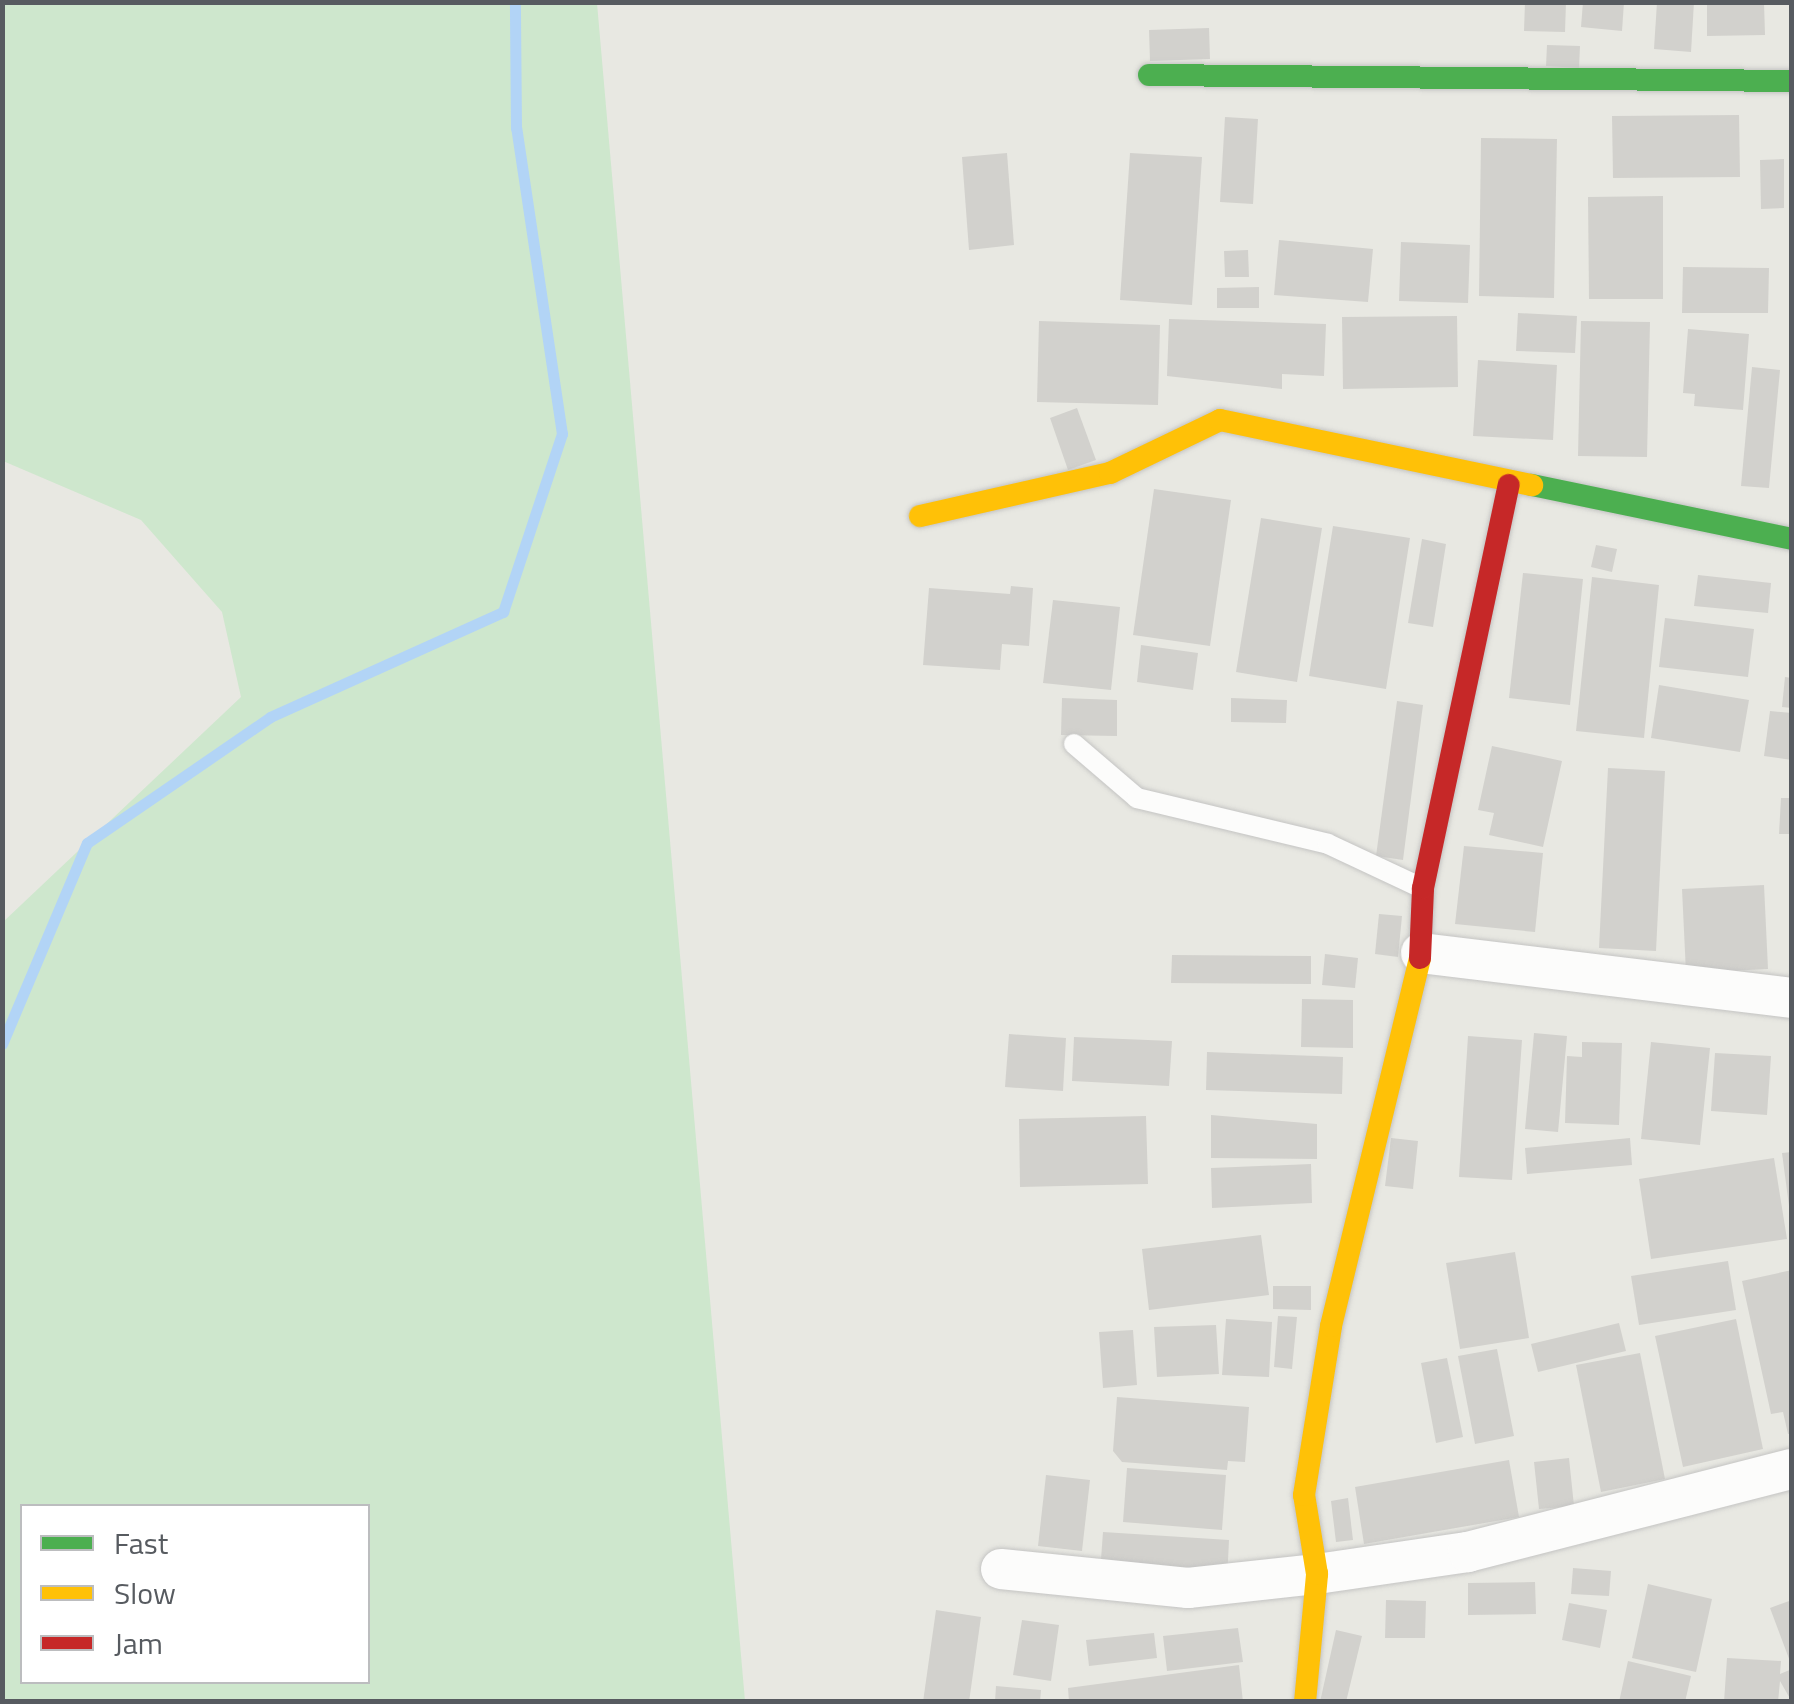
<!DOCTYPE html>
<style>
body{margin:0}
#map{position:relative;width:1794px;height:1704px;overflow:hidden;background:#e8e8e2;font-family:"Titillium Web",sans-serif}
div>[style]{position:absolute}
.green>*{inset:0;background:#cee7cd}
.stream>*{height:11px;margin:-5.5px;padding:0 5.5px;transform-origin:5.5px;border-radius:5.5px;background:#b2d4f6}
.building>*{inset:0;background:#d2d1cd}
.roads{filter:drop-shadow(0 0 2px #c4c4c3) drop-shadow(0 0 2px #c4c4c3)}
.lane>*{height:20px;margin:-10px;padding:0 10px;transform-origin:10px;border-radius:10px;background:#fcfcfb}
.street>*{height:40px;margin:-20px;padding:0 20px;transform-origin:20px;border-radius:20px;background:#fcfcfb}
.fast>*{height:22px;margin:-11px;padding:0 11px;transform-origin:11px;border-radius:11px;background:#4caf50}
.slow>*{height:22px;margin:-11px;padding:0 11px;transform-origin:11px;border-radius:11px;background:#ffc107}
.jam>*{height:22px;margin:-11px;padding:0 11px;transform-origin:11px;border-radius:11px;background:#c62828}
span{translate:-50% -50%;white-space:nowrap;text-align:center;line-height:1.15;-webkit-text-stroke:8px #fff;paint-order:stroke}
.frame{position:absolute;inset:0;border:5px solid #575b60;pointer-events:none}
.legend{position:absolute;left:20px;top:1504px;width:350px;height:180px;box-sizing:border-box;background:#fff;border:2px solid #bcbdbf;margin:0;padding:12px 18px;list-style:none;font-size:30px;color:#575b60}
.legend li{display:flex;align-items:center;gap:20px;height:50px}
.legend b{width:50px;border:2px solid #bcbdbf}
</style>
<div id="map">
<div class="green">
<i style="clip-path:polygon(evenodd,3px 2px,597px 3px,745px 1701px,3px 1701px,3px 922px,241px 697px,222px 612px,141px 520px,3px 461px,3px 2px,22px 1506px,368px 1506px,368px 1682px,22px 1682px,22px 1506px)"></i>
</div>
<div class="stream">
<i style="left:2px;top:1044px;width:218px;rotate:-67.1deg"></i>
<i style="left:87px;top:843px;width:222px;rotate:-34.5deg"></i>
<i style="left:270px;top:717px;width:256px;rotate:-24.3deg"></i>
<i style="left:503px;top:612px;width:188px;rotate:-71.7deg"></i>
<i style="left:562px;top:434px;width:309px;rotate:-98.5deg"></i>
<i style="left:516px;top:128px;width:126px;rotate:-90.5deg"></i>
</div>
<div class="building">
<i style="clip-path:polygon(1525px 2px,1566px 2px,1565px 32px,1524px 31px)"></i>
<i style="clip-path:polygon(1583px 2px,1624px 2px,1622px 31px,1581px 27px)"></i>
<i style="clip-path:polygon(1657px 2px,1694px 2px,1691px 52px,1654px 49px)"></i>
<i style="clip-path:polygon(1707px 2px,1764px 2px,1765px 35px,1707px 36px)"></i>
<i style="clip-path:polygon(1209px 28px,1210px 59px,1150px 61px,1149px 30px)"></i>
<i style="clip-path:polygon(1547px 45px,1580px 46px,1579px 68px,1546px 66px)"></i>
<i style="clip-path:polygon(1739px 115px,1740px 177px,1613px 178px,1612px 116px)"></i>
<i style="clip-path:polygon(1225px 117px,1258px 119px,1253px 204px,1220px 202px)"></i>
<i style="clip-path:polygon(1481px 138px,1557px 139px,1554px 298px,1479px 296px)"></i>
<i style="clip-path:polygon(1007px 153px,1014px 245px,969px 250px,962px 157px)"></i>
<i style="clip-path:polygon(1130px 153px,1202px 157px,1192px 305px,1120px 300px)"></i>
<i style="clip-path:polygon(1784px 159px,1784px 208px,1761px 209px,1760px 160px)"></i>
<i style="clip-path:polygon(1663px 196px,1663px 299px,1589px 299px,1588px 197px)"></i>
<i style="clip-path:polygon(1279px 240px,1373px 249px,1368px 302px,1274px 295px)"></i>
<i style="clip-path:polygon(1401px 242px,1470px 245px,1468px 303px,1399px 301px)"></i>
<i style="clip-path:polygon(1248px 250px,1249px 277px,1225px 277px,1224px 251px)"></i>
<i style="clip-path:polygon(1683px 267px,1769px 268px,1768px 313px,1682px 313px)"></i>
<i style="clip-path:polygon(1259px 287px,1259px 308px,1217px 308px,1217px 288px)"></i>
<i style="clip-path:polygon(1518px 313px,1577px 316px,1575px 353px,1516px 351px)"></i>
<i style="clip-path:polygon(1457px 316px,1458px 387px,1343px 389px,1342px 317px)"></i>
<i style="clip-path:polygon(1169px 319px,1326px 324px,1324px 376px,1282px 374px,1282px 389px,1167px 376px)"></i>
<i style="clip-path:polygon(1039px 321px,1160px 325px,1158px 405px,1037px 402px)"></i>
<i style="clip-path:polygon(1581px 321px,1650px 322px,1647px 457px,1578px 456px)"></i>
<i style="clip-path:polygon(1688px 329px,1749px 334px,1743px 410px,1694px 406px,1695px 394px,1683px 393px)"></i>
<i style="clip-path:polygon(1478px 360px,1557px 365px,1553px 440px,1473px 436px)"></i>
<i style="clip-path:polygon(1752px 367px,1780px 370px,1769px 488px,1741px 486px)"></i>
<i style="clip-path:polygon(1077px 408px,1096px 460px,1068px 470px,1050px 418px)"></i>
<i style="clip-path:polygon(1154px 489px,1231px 500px,1210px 646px,1133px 635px)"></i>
<i style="clip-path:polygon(1261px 518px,1322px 528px,1297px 682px,1236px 672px)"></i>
<i style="clip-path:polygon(1333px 526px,1410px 538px,1386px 689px,1309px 676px)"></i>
<i style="clip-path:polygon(1422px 539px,1446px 544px,1433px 627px,1408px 623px)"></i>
<i style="clip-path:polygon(1596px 545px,1617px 549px,1612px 572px,1591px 567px)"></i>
<i style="clip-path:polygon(1523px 573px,1583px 579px,1570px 705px,1509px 698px)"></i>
<i style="clip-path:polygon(1698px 575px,1771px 583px,1768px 613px,1694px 606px)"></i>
<i style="clip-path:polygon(1592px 577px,1659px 585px,1644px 738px,1576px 731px)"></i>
<i style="clip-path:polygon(1011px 586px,1033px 588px,1029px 646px,1002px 644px,1000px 670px,923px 665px,929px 588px,1010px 594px)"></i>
<i style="clip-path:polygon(1053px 600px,1120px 607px,1111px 690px,1043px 683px)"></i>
<i style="clip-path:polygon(1665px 618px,1754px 629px,1748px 677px,1659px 667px)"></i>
<i style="clip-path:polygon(1141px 645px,1198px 653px,1193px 690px,1137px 682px)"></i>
<i style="clip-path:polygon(1785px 677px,1792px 678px,1792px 708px,1782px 707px)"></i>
<i style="clip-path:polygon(1659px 685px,1749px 700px,1740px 752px,1651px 738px)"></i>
<i style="clip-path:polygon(1062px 698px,1117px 700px,1117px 736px,1061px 735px)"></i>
<i style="clip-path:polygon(1231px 698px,1287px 700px,1286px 723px,1231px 722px)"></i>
<i style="clip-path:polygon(1397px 701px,1423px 705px,1403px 860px,1376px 856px)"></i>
<i style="clip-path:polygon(1770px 711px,1792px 713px,1792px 760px,1764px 756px)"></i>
<i style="clip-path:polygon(1492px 746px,1562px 761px,1543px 847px,1489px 835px,1494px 813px,1478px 810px)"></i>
<i style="clip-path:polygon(1608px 768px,1665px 771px,1656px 951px,1599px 948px)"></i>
<i style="clip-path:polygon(1781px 798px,1792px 798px,1792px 834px,1779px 834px)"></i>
<i style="clip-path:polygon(1464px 846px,1543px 853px,1535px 932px,1455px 924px)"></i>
<i style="clip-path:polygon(1764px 885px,1768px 969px,1686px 973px,1682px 889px)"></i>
<i style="clip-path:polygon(1379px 914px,1402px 916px,1398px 957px,1375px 954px)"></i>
<i style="clip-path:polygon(1325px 954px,1358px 958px,1355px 988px,1322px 985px)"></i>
<i style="clip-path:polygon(1172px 955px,1311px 956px,1311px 984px,1171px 983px)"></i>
<i style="clip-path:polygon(1302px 999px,1353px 1000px,1353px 1048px,1301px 1047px)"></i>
<i style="clip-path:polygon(1534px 1033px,1567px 1036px,1558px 1132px,1525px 1129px)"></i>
<i style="clip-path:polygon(1009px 1034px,1066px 1038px,1063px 1091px,1005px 1087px)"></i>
<i style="clip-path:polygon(1468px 1036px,1522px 1040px,1512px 1180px,1459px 1177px)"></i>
<i style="clip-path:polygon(1074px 1037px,1172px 1041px,1169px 1086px,1072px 1081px)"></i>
<i style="clip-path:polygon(1582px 1042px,1622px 1043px,1619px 1125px,1565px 1123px,1567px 1056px,1582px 1057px)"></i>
<i style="clip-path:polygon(1651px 1042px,1710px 1048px,1700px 1145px,1641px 1139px)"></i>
<i style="clip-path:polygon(1207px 1052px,1343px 1057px,1342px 1094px,1206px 1090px)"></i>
<i style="clip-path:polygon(1715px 1053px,1771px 1056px,1767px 1115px,1711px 1111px)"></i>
<i style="clip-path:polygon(1211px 1115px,1317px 1124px,1317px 1159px,1211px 1158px)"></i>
<i style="clip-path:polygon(1146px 1116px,1148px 1184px,1020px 1187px,1019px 1119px)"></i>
<i style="clip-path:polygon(1391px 1138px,1418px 1141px,1413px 1189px,1385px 1186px)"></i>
<i style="clip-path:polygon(1630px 1138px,1632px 1165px,1527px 1174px,1525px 1148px)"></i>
<i style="clip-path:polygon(1792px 1152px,1792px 1206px,1789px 1206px,1782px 1153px)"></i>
<i style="clip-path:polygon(1774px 1158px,1787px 1239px,1651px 1259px,1639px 1179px)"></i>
<i style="clip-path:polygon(1311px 1164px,1312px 1203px,1212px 1208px,1211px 1168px)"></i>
<i style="clip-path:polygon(1261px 1235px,1269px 1295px,1149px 1310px,1142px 1249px)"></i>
<i style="clip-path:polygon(1515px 1252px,1529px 1338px,1460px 1349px,1446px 1263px)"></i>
<i style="clip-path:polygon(1728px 1261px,1736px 1310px,1639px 1325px,1631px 1276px)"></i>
<i style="clip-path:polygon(1792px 1270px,1792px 1433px,1788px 1434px,1783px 1412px,1771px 1414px,1742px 1281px)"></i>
<i style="clip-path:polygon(1273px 1286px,1311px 1286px,1311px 1310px,1273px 1309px)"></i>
<i style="clip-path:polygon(1278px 1316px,1297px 1317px,1292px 1369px,1274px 1367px)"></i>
<i style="clip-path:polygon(1226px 1319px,1272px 1322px,1269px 1377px,1222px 1375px)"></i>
<i style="clip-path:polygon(1736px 1319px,1763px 1449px,1683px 1467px,1655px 1336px)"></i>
<i style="clip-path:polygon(1619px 1323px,1626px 1351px,1538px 1372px,1531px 1344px)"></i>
<i style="clip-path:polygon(1216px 1325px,1219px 1374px,1157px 1377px,1154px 1327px)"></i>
<i style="clip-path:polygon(1133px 1330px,1137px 1385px,1103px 1388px,1099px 1332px)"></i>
<i style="clip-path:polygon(1497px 1349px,1514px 1436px,1475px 1444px,1458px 1356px)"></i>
<i style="clip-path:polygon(1640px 1353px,1665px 1479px,1601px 1492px,1576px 1365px)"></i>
<i style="clip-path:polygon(1447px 1358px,1463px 1437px,1436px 1443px,1421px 1363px)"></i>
<i style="clip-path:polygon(1117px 1397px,1249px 1407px,1245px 1462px,1228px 1461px,1227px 1470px,1122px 1462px,1113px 1451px)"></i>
<i style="clip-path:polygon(1569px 1458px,1574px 1506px,1539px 1509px,1534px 1462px)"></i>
<i style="clip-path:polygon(1509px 1460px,1519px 1517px,1364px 1544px,1355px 1487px)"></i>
<i style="clip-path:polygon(1127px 1468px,1226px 1475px,1222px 1530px,1123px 1522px)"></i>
<i style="clip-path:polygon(1046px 1475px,1090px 1480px,1082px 1551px,1038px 1546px)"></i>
<i style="clip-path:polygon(1348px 1498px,1353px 1540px,1336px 1542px,1331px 1501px)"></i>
<i style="clip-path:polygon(1103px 1532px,1229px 1540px,1227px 1581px,1100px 1573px)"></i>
<i style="clip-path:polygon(1573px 1568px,1611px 1571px,1609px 1596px,1571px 1594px)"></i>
<i style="clip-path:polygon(1535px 1582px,1536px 1614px,1468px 1615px,1468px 1583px)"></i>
<i style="clip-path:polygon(1648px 1584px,1712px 1599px,1696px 1672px,1632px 1658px)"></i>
<i style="clip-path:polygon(1386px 1600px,1426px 1601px,1425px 1638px,1385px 1638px)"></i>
<i style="clip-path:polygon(1792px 1600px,1792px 1664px,1791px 1664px,1770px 1608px)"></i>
<i style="clip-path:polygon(1569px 1603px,1607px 1610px,1600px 1648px,1562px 1640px)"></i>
<i style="clip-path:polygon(936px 1610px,981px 1617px,969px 1702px,923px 1702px)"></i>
<i style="clip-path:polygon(1022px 1620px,1059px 1625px,1051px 1681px,1013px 1675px)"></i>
<i style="clip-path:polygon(1238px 1628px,1243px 1662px,1167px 1671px,1163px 1636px)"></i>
<i style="clip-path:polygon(1336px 1630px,1362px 1636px,1346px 1702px,1320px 1702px)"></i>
<i style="clip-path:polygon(1154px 1633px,1157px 1658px,1089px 1666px,1086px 1640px)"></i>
<i style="clip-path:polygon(1727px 1658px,1781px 1661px,1780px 1674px,1792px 1669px,1792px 1702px,1780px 1681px,1778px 1702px,1724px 1702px)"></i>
<i style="clip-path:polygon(1628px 1661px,1691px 1676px,1685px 1702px,1619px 1702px)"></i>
<i style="clip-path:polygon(1239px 1665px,1243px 1702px,1069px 1702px,1068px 1688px)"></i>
<i style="clip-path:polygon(996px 1686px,1041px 1690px,1040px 1702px,995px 1702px)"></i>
</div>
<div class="roads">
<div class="lane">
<i style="left:1074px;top:744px;width:83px;rotate:40.6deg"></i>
<i style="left:1137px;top:798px;width:196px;rotate:13.5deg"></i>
<i style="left:1328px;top:844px;width:104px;rotate:25.1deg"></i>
</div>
<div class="street">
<i style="left:1421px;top:953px;width:374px;rotate:6.9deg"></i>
<i style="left:1001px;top:1569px;width:188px;rotate:5.8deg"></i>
<i style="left:1188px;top:1588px;width:130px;rotate:-6.2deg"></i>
<i style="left:1317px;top:1574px;width:153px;rotate:-8.3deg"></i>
<i style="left:1468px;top:1552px;width:334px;rotate:-14.4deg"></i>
</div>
<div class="fast">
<i style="left:1149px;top:75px;width:643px;rotate:0.53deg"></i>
<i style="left:1532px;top:485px;width:266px;rotate:11.7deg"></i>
</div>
<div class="slow">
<i style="left:920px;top:516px;width:195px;rotate:-12.8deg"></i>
<i style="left:1110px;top:473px;width:122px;rotate:-25.7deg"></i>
<i style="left:1220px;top:420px;width:319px;rotate:11.8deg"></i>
<i style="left:1305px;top:1702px;width:129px;rotate:-84.6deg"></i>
<i style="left:1317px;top:1574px;width:80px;rotate:-99.3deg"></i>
<i style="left:1304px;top:1495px;width:171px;rotate:-80.9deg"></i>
<i style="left:1331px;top:1326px;width:379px;rotate:-76.4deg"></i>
</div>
<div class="jam">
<i style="left:1420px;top:958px;width:70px;rotate:-87.5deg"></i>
<i style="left:1423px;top:888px;width:412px;rotate:-78deg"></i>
</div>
</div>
<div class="frame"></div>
<ul class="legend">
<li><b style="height:12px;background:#4caf50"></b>Fast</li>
<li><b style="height:12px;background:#ffc107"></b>Slow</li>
<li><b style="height:12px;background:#c62828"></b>Jam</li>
</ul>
</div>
